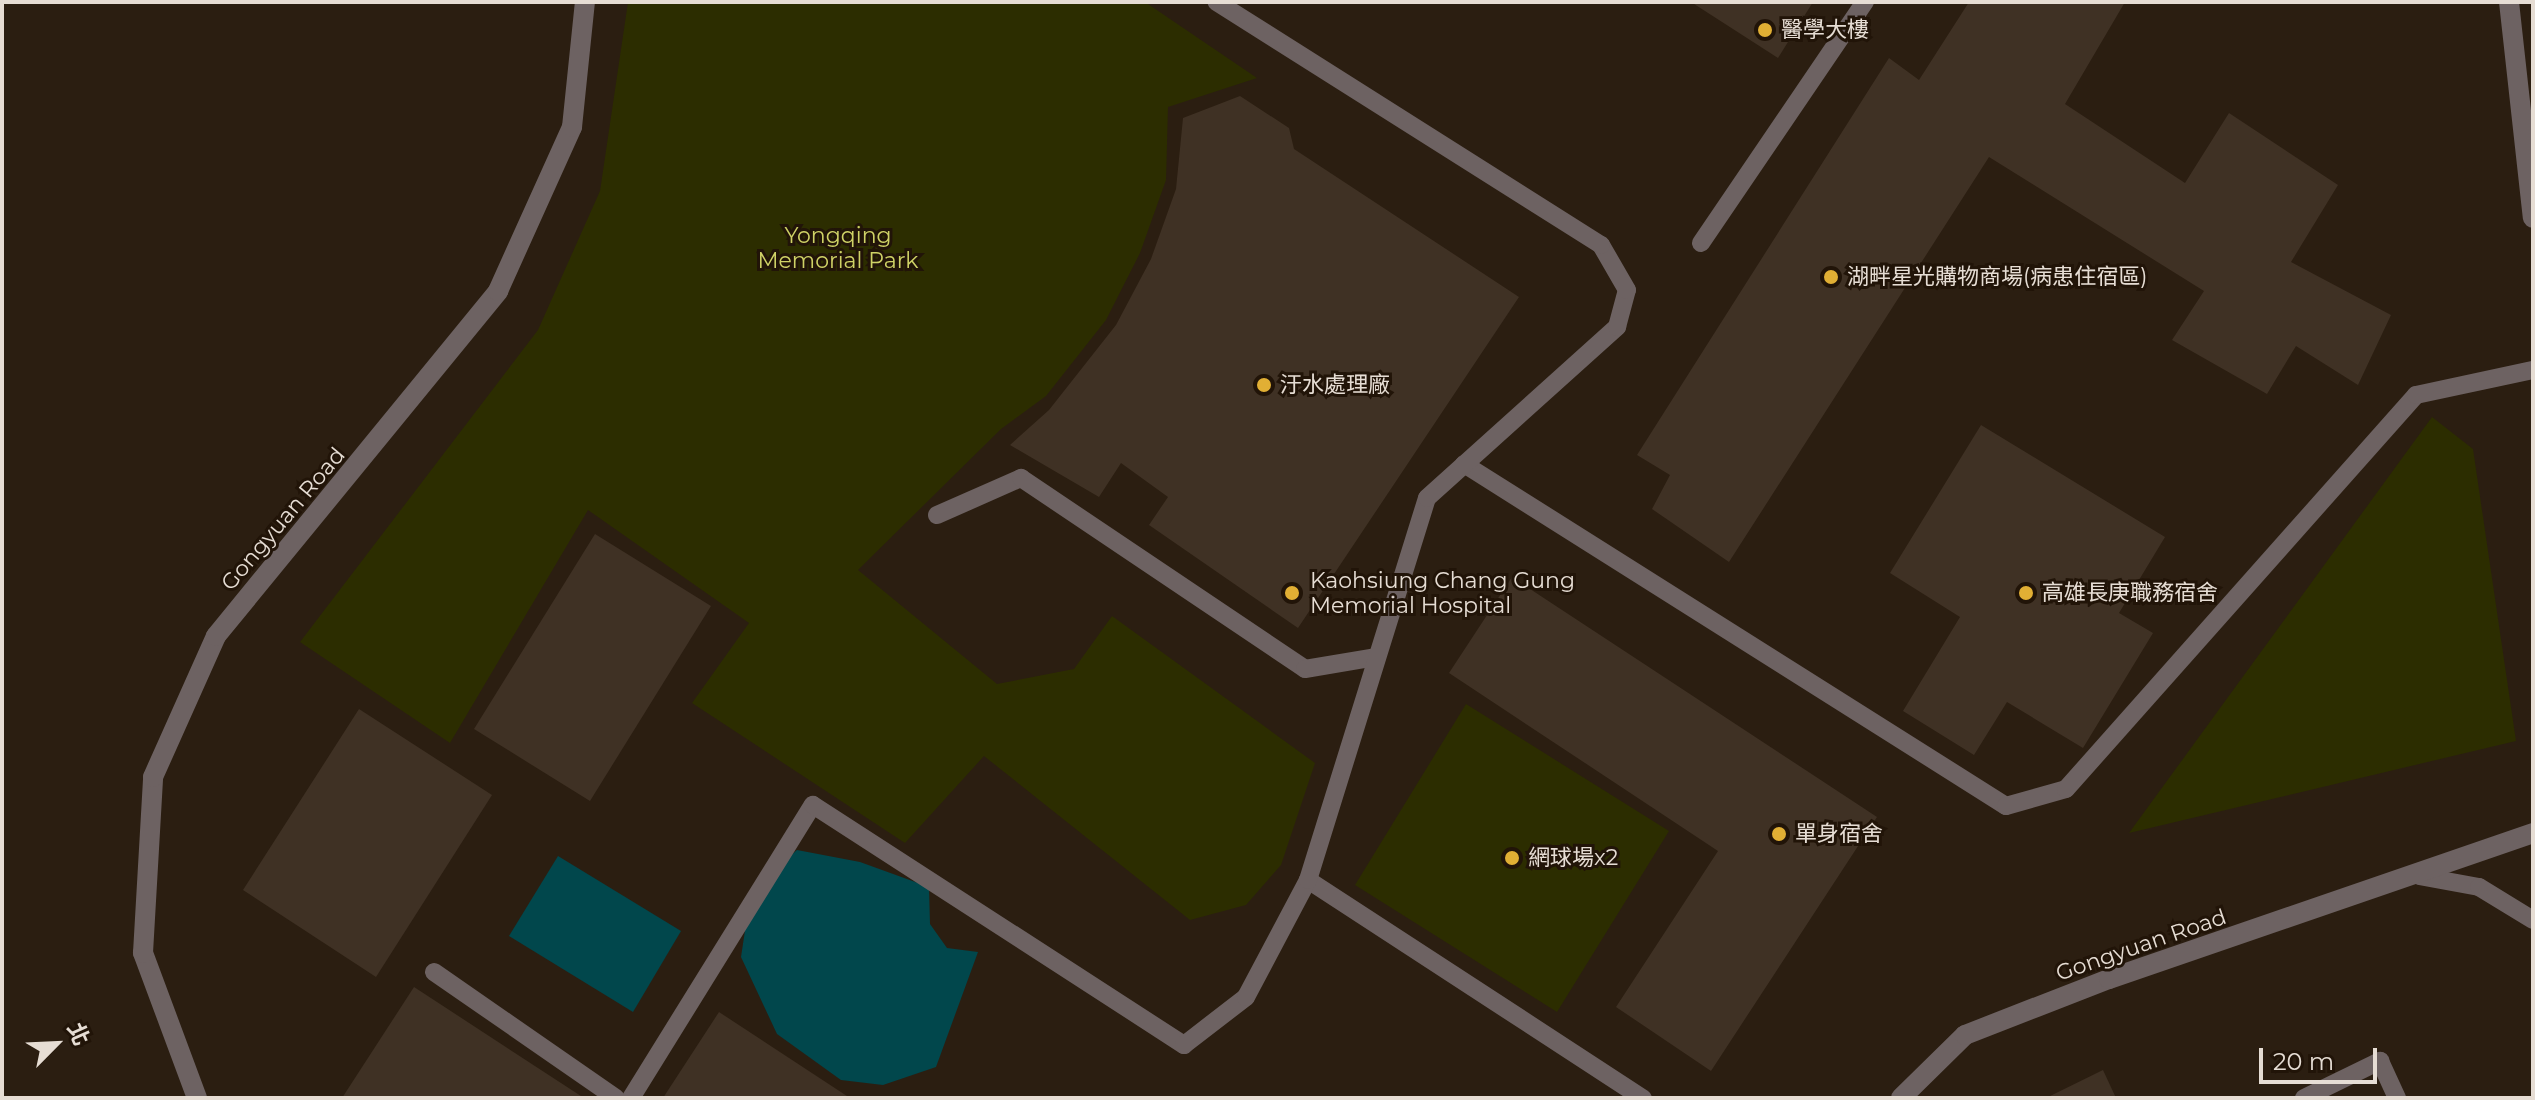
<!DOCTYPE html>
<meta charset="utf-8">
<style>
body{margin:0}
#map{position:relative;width:2535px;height:1100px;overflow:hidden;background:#2b1e11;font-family:Montserrat,"Noto Sans TC",sans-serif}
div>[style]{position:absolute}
.green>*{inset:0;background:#2c2d00}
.water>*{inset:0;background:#01474c}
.building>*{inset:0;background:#3f3124}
.lane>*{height:18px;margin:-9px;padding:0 9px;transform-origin:9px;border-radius:9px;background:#6d6262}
.street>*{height:20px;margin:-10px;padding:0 10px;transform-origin:10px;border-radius:10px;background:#6d6262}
.dots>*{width:22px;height:22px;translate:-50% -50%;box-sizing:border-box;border:4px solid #211408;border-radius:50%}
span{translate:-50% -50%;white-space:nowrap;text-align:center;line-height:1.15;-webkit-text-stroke:6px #211408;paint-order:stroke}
.poi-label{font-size:22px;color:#e6ddd4}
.left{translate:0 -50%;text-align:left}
.park-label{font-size:22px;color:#cfd266}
.street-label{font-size:22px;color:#e6ddd4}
.frame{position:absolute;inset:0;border:4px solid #e6ddd4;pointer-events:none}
.north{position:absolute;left:16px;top:1004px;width:80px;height:80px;-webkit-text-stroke:6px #211408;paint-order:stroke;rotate:66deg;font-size:22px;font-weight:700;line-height:32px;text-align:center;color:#e6ddd4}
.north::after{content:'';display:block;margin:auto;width:28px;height:36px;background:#e6ddd4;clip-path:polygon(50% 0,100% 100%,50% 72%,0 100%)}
.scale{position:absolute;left:2259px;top:1048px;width:118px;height:36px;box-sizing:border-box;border:4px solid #e6ddd4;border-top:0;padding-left:10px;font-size:24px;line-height:28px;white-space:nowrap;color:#e6ddd4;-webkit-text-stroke:6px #211408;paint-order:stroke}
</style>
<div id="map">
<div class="green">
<i style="clip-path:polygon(628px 2px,1145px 2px,1257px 78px,1168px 107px,1166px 180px,1140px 253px,1106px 320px,1046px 396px,1001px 429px,858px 570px,997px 684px,1074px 669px,1112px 616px,1315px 763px,1281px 865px,1246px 905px,1190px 920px,984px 756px,905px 843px,692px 703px,749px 623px,588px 510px,450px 743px,300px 642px,538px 330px,600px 191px)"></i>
<i style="clip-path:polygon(2432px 417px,2473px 449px,2516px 741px,2129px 833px)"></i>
<i style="clip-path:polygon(1466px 704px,1669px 831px,1557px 1012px,1355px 885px)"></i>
</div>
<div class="water">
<i style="clip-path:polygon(797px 850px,860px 862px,929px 887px,930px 924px,947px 948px,978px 952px,936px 1067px,883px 1085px,841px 1080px,777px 1034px,741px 957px,746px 924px,766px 878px)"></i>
<i style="clip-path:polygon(558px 856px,681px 931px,633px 1012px,509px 936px)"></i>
</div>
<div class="building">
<i style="clip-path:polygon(1691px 2px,1813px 2px,1778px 58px)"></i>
<i style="clip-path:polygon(1969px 2px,2125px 2px,2065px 104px,2185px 183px,2229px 113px,2338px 185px,2291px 262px,2391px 315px,2358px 385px,2296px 346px,2267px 394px,2172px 340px,2204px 291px,1989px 157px,1729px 562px,1652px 509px,1670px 475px,1637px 455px,1889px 58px,1919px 80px)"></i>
<i style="clip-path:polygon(1240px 96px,1289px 128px,1294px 149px,1519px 297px,1298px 628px,1149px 525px,1168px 497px,1121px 463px,1099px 497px,1010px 445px,1049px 410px,1116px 325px,1151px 259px,1176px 189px,1183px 118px)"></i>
<i style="clip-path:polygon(1981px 425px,2165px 537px,2119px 613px,2153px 633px,2083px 748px,2007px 702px,1974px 755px,1903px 711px,1960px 617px,1890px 573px)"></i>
<i style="clip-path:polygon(595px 534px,711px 606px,590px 801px,474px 729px)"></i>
<i style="clip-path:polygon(1512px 577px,1877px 817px,1711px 1071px,1616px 1007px,1718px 851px,1449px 673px)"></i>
<i style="clip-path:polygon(359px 709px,492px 795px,376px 977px,243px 890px)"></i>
<i style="clip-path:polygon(414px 987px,584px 1098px,342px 1098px)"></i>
<i style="clip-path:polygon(719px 1012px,850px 1098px,663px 1098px)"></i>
<i style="clip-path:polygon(2103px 1070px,2116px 1098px,2046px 1098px)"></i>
</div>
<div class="lane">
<i style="left:1701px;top:243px;width:292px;rotate:-55.8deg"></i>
<i style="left:1464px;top:464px;width:641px;rotate:32.25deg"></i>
<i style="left:2006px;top:806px;width:62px;rotate:-15.8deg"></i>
<i style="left:2066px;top:789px;width:527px;rotate:-48.38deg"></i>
<i style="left:2416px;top:395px;width:120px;rotate:-12.1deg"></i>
<i style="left:937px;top:515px;width:92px;rotate:-23.8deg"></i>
<i style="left:1021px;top:478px;width:342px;rotate:33.9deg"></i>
<i style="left:1305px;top:669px;width:73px;rotate:-9.5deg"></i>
<i style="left:2419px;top:876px;width:61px;rotate:10.4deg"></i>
<i style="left:2479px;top:887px;width:63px;rotate:31.4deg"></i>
<i style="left:1308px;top:880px;width:400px;rotate:33.1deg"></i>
<i style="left:434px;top:972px;width:221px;rotate:34.7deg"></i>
<i style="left:631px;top:1098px;width:345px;rotate:-58.2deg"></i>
<i style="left:813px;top:805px;width:442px;rotate:32.9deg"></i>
<i style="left:1184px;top:1045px;width:78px;rotate:-37.7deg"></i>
<i style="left:1246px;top:997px;width:132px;rotate:-62.1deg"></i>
<i style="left:1308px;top:880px;width:400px;rotate:-72.7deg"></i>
<i style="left:1427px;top:498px;width:256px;rotate:-42deg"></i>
<i style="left:1617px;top:327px;width:38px;rotate:-75deg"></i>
<i style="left:1627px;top:290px;width:52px;rotate:-120deg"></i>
<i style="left:1601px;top:245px;width:455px;rotate:-147.7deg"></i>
<i style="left:2304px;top:1098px;width:85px;rotate:-26deg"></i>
<i style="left:2380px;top:1061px;width:41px;rotate:65.3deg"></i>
</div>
<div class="street">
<i style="left:2509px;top:2px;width:217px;rotate:83.7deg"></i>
<i style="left:197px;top:1098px;width:155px;rotate:-110.4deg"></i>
<i style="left:143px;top:953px;width:176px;rotate:-86.7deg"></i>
<i style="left:153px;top:777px;width:154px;rotate:-65.9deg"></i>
<i style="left:216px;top:636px;width:446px;rotate:-50.7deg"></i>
<i style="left:498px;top:291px;width:180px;rotate:-65.7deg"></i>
<i style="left:572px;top:127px;width:126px;rotate:-84.1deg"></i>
<i style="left:1901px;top:1098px;width:90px;rotate:-44.5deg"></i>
<i style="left:1965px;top:1035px;width:155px;rotate:-21.3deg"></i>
<i style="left:2109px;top:979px;width:448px;rotate:-19deg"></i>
</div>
<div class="dots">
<i style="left:1765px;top:30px;background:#e1af34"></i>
<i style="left:1831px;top:277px;background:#e1af34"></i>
<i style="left:1264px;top:385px;background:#e1af34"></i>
<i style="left:1292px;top:593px;background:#e1af34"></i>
<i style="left:2026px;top:593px;background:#e1af34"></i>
<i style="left:1779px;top:834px;background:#e1af34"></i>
<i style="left:1512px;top:858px;background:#e1af34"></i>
</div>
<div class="poi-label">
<span class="left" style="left:1781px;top:30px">醫學大樓</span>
<span class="left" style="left:1847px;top:277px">湖畔星光購物商場(病患住宿區)</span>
<span class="left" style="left:1280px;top:385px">汙水處理廠</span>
<span class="left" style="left:1310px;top:593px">Kaohsiung Chang Gung<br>Memorial Hospital</span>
<span class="left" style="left:2042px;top:593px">高雄長庚職務宿舍</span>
<span class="left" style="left:1795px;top:834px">單身宿舍</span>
<span class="left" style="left:1528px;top:858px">網球場x2</span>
</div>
<div class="park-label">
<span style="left:838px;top:248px">Yongqing<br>Memorial Park</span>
</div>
<div class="street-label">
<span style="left:283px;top:519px;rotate:-50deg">Gongyuan Road</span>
<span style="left:2141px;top:945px;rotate:-19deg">Gongyuan Road</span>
</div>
<div class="frame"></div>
<div class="north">北</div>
<div class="scale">20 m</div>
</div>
